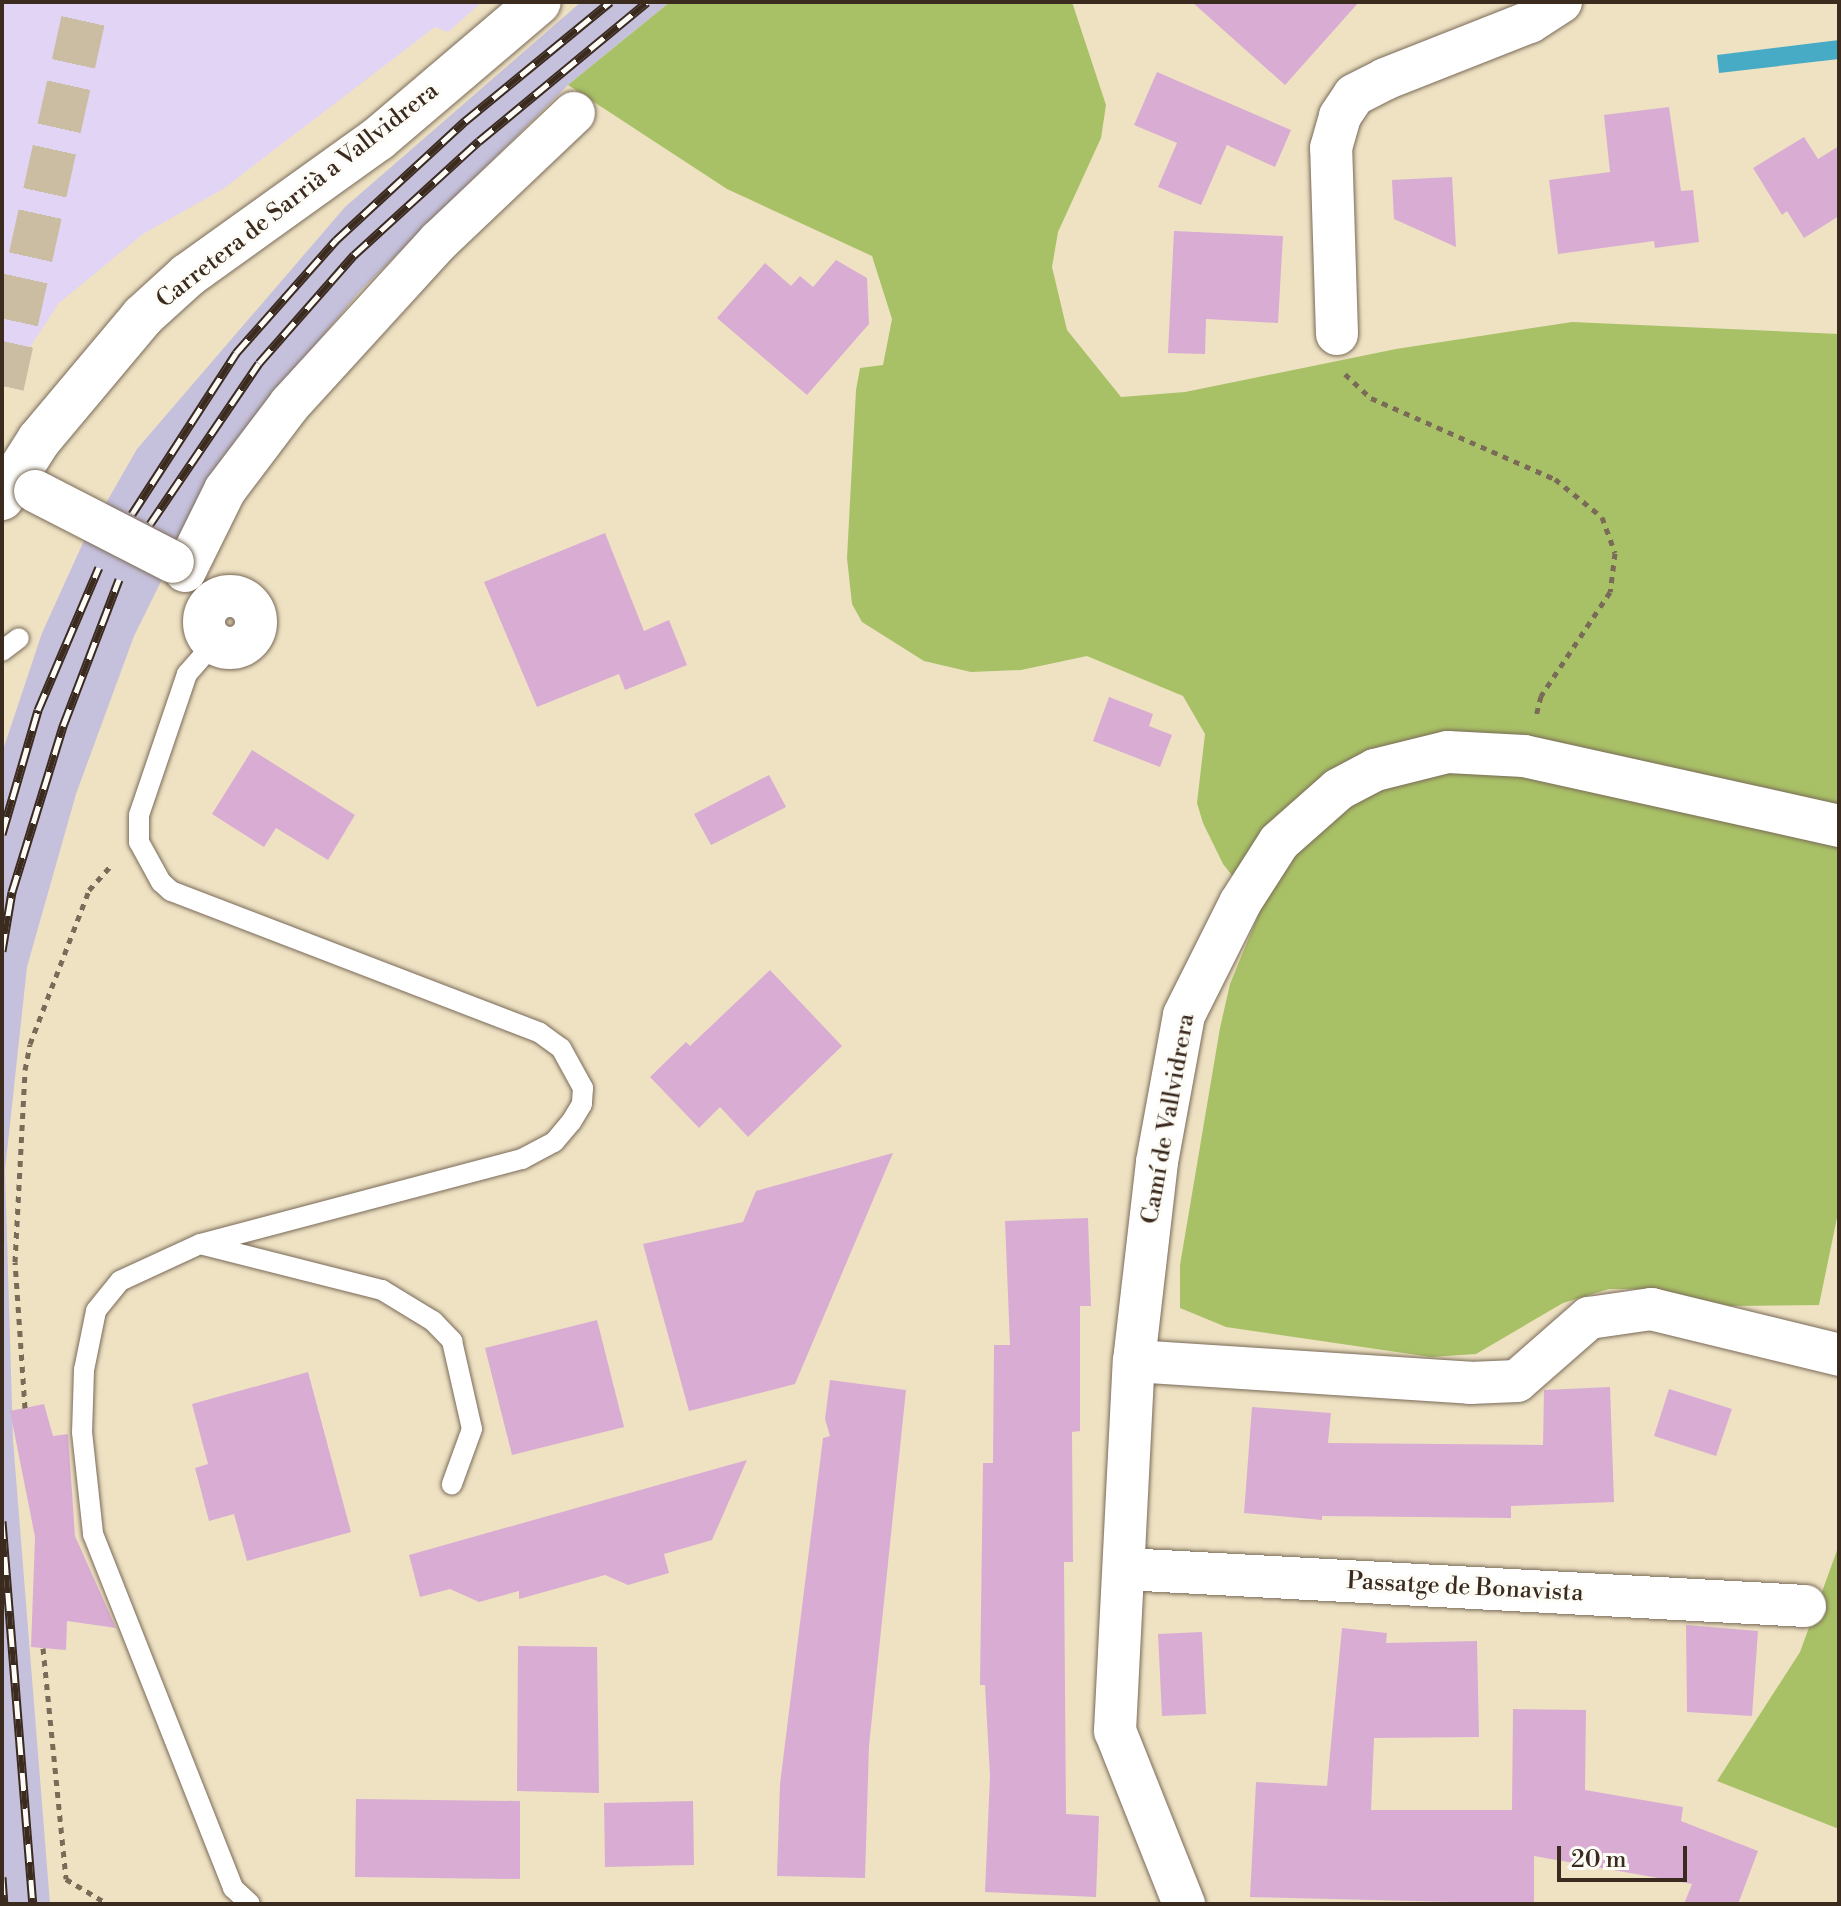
<!DOCTYPE html>
<meta charset="utf-8">
<style>
body{margin:0}
#map{position:relative;width:1841px;height:1906px;overflow:hidden;background:#eee2c3;font-family:"Libre Bodoni",serif}
div>[style]{position:absolute}
.built>*{inset:0;background:#e1d4f4}
.industrial>*{inset:0;background:#c5c0db}
.green>*{inset:0;background:#a9c166}
.water>*{inset:0;background:#47abc6}
.building>*{inset:0;background:#d9add3}
.highway-tunnel>*{height:44px;margin-top:-22px;transform-origin:0;background:repeating-linear-gradient(90deg,#cabda2 0 44px,transparent 0 66px)}
.path>*{height:5px;margin-top:-2.5px;transform-origin:0;background:repeating-linear-gradient(90deg,#7a6a58 0 6px,transparent 0 12px)}
.roads{filter:drop-shadow(0 0 2px #7a6a58) drop-shadow(0 0 2px #7a6a58)}
.lane>*{height:20px;margin:-10px;padding:0 10px;transform-origin:10px;border-radius:10px;background:#fff}
.street>*{height:42px;margin:-21px;padding:0 21px;transform-origin:21px;border-radius:21px;background:#fff}
.street>.ring{margin:-21px;padding:0;box-sizing:content-box;background:none;border:42px solid #fff;border-radius:50%}
.secondary>*{height:44px;margin:-22px;padding:0 22px;transform-origin:22px;border-radius:22px;background:#fff}
.rail>*{height:9px;margin-top:-4.5px;transform-origin:0;background:repeating-linear-gradient(90deg,#fdfcf7 0 18px,#3b2a1e 0 36px);box-sizing:border-box;border-block:2px solid #3b2a1e}
.bridges{filter:drop-shadow(0 0 2px #7a6a58) drop-shadow(0 0 2px #7a6a58)}
.street-bridge>*{height:42px;margin:-21px;padding:0 21px;transform-origin:21px;border-radius:21px;background:#fff}
span{translate:-50% -50%;white-space:nowrap;text-align:center;line-height:1.15;-webkit-text-stroke:6px #fdfcf7;paint-order:stroke}
.street-label{font-size:24px;color:#3b2a1e}
.frame{position:absolute;inset:0;border:4px solid #3b2a1e;pointer-events:none}
.scale{position:absolute;left:1557px;top:1846px;width:130px;height:36px;box-sizing:border-box;border:4px solid #3b2a1e;border-top:0;padding-left:10px;font-size:24px;line-height:28px;white-space:nowrap;color:#3b2a1e;-webkit-text-stroke:6px #fdfcf7;paint-order:stroke}
</style>
<div id="map">
<div class="built">
<i style="clip-path:polygon(2px 2px,482px 2px,448px 32px,435px 27px,223px 189px,143px 234px,59px 303px,2px 389px)"></i>
</div>
<div class="industrial">
<i style="clip-path:polygon(581px 2px,670px 2px,568px 85px,359px 292px,265px 406px,194px 515px,134px 636px,76px 794px,27px 967px,5px 1170px,13px 1440px,50px 1904px,2px 1904px,2px 753px,42px 633px,82px 545px,137px 449px,345px 207px)"></i>
</div>
<div class="green">
<i style="clip-path:polygon(670px 2px,1072px 2px,1106px 105px,1101px 138px,1058px 232px,1052px 267px,1067px 330px,1121px 397px,1185px 392px,1396px 349px,1572px 322px,1839px 334px,1839px 1208px,1819px 1305px,1730px 1306px,1658px 1289px,1609px 1289px,1563px 1303px,1476px 1354px,1431px 1357px,1226px 1327px,1180px 1308px,1180px 1265px,1220px 1028px,1230px 984px,1260px 911px,1223px 864px,1203px 823px,1197px 803px,1205px 734px,1183px 696px,1087px 656px,1021px 670px,971px 672px,924px 661px,862px 622px,852px 604px,847px 558px,856px 390px,860px 368px,883px 365px,892px 319px,872px 256px,727px 189px,568px 85px)"></i>
<i style="clip-path:polygon(1839px 1545px,1839px 1829px,1717px 1781px,1800px 1652px)"></i>
</div>
<div class="water">
<i style="clip-path:polygon(1839px 40px,1839px 59px,1719px 73px,1717px 55px)"></i>
</div>
<div class="building">
<i style="clip-path:polygon(1192px 2px,1359px 2px,1285px 85px)"></i>
<i style="clip-path:polygon(1157px 72px,1291px 130px,1275px 167px,1227px 145px,1201px 205px,1158px 187px,1177px 143px,1134px 125px)"></i>
<i style="clip-path:polygon(1669px 107px,1681px 191px,1693px 190px,1699px 242px,1655px 248px,1654px 241px,1558px 254px,1549px 180px,1610px 172px,1604px 115px)"></i>
<i style="clip-path:polygon(1804px 137px,1818px 159px,1839px 146px,1839px 216px,1804px 238px,1787px 211px,1782px 215px,1753px 168px)"></i>
<i style="clip-path:polygon(1452px 177px,1456px 247px,1394px 219px,1392px 180px)"></i>
<i style="clip-path:polygon(1174px 231px,1283px 236px,1278px 323px,1206px 319px,1205px 354px,1168px 353px)"></i>
<i style="clip-path:polygon(836px 260px,867px 278px,869px 324px,807px 395px,717px 318px,765px 263px,791px 286px,800px 276px,813px 287px)"></i>
<i style="clip-path:polygon(605px 533px,644px 631px,669px 620px,687px 665px,625px 690px,619px 674px,537px 707px,484px 582px)"></i>
<i style="clip-path:polygon(1109px 697px,1153px 714px,1149px 726px,1172px 735px,1160px 767px,1093px 741px)"></i>
<i style="clip-path:polygon(252px 750px,355px 815px,328px 860px,276px 828px,264px 847px,212px 814px)"></i>
<i style="clip-path:polygon(769px 775px,786px 807px,711px 845px,694px 814px)"></i>
<i style="clip-path:polygon(770px 970px,842px 1046px,748px 1137px,720px 1107px,699px 1128px,650px 1077px,686px 1042px,690px 1046px)"></i>
<i style="clip-path:polygon(893px 1153px,795px 1384px,689px 1411px,643px 1244px,743px 1222px,756px 1191px)"></i>
<i style="clip-path:polygon(1088px 1218px,1091px 1306px,1080px 1306px,1080px 1431px,1072px 1432px,1073px 1562px,1064px 1562px,1066px 1814px,1099px 1816px,1096px 1897px,985px 1892px,990px 1776px,985px 1685px,980px 1685px,983px 1463px,993px 1463px,994px 1345px,1010px 1345px,1005px 1221px)"></i>
<i style="clip-path:polygon(597px 1320px,624px 1427px,512px 1455px,485px 1348px)"></i>
<i style="clip-path:polygon(308px 1372px,351px 1532px,247px 1561px,234px 1514px,209px 1521px,195px 1468px,208px 1464px,192px 1404px)"></i>
<i style="clip-path:polygon(830px 1380px,906px 1390px,869px 1746px,865px 1878px,777px 1876px,780px 1784px,823px 1438px,830px 1436px,825px 1419px)"></i>
<i style="clip-path:polygon(1610px 1387px,1614px 1502px,1511px 1506px,1511px 1518px,1322px 1516px,1322px 1520px,1244px 1513px,1252px 1407px,1331px 1413px,1328px 1443px,1543px 1445px,1544px 1390px)"></i>
<i style="clip-path:polygon(1669px 1389px,1732px 1409px,1716px 1456px,1654px 1436px)"></i>
<i style="clip-path:polygon(44px 1404px,53px 1436px,68px 1434px,75px 1536px,116px 1628px,67px 1621px,66px 1650px,31px 1647px,35px 1537px,10px 1411px)"></i>
<i style="clip-path:polygon(747px 1460px,712px 1540px,664px 1554px,669px 1573px,628px 1585px,605px 1575px,519px 1599px,519px 1591px,479px 1602px,450px 1589px,420px 1597px,409px 1555px)"></i>
<i style="clip-path:polygon(1686px 1625px,1758px 1631px,1752px 1716px,1687px 1712px)"></i>
<i style="clip-path:polygon(1342px 1628px,1387px 1633px,1386px 1643px,1477px 1641px,1479px 1737px,1374px 1738px,1371px 1810px,1512px 1810px,1513px 1709px,1586px 1710px,1585px 1790px,1683px 1807px,1681px 1821px,1758px 1851px,1738px 1904px,1684px 1904px,1692px 1884px,1534px 1856px,1534px 1904px,1250px 1897px,1256px 1782px,1327px 1786px)"></i>
<i style="clip-path:polygon(1202px 1632px,1206px 1714px,1162px 1716px,1158px 1634px)"></i>
<i style="clip-path:polygon(518px 1646px,597px 1647px,599px 1793px,517px 1791px)"></i>
<i style="clip-path:polygon(356px 1799px,520px 1801px,520px 1879px,355px 1877px)"></i>
<i style="clip-path:polygon(693px 1801px,694px 1865px,605px 1867px,604px 1803px)"></i>
</div>
<div class="highway-tunnel">
<i style="left:2px;top:386px;width:393px;rotate:-77.5deg"></i>
</div>
<div class="path">
<i style="left:1345px;top:374px;width:35px;rotate:43deg"></i>
<i style="left:1371px;top:398px;width:201px;rotate:23.8deg"></i>
<i style="left:1555px;top:479px;width:60px;rotate:39deg"></i>
<i style="left:1602px;top:517px;width:38px;rotate:70deg"></i>
<i style="left:1615px;top:553px;width:39px;rotate:97deg"></i>
<i style="left:1610px;top:592px;width:125px;rotate:123.6deg"></i>
<i style="left:1541px;top:696px;width:21px;rotate:104deg"></i>
<i style="left:25px;top:1408px;width:146px;rotate:-93.9deg"></i>
<i style="left:15px;top:1262px;width:192px;rotate:-87deg"></i>
<i style="left:25px;top:1070px;width:26px;rotate:-79deg"></i>
<i style="left:30px;top:1044px;width:165px;rotate:-69deg"></i>
<i style="left:89px;top:890px;width:36px;rotate:-48deg"></i>
<i style="left:43px;top:1648px;width:232px;rotate:84.3deg"></i>
<i style="left:66px;top:1879px;width:49px;rotate:30.8deg"></i>
</div>
<div class="roads">
<div class="lane">
<i style="left:215px;top:642px;width:43px;rotate:131.2deg"></i>
<i style="left:187px;top:674px;width:149px;rotate:108.8deg"></i>
<i style="left:139px;top:815px;width:27px;rotate:90deg"></i>
<i style="left:139px;top:842px;width:46px;rotate:61.2deg"></i>
<i style="left:161px;top:882px;width:13px;rotate:42deg"></i>
<i style="left:171px;top:891px;width:395px;rotate:21deg"></i>
<i style="left:540px;top:1033px;width:26px;rotate:36deg"></i>
<i style="left:561px;top:1048px;width:46px;rotate:61.2deg"></i>
<i style="left:583px;top:1088px;width:16px;rotate:94deg"></i>
<i style="left:582px;top:1104px;width:21px;rotate:121deg"></i>
<i style="left:571px;top:1122px;width:26px;rotate:130deg"></i>
<i style="left:554px;top:1142px;width:36px;rotate:152deg"></i>
<i style="left:522px;top:1159px;width:333px;rotate:165.2deg"></i>
<i style="left:200px;top:1244px;width:88px;rotate:155.2deg"></i>
<i style="left:120px;top:1281px;width:38px;rotate:129deg"></i>
<i style="left:96px;top:1311px;width:60px;rotate:101.5deg"></i>
<i style="left:84px;top:1370px;width:62px;rotate:91.8deg"></i>
<i style="left:82px;top:1432px;width:103px;rotate:83.8deg"></i>
<i style="left:93px;top:1534px;width:381px;rotate:68.4deg"></i>
<i style="left:233px;top:1888px;width:23px;rotate:43deg"></i>
<i style="left:2px;top:651px;width:21px;rotate:-37deg"></i>
<i style="left:204px;top:1245px;width:184px;rotate:14.2deg"></i>
<i style="left:382px;top:1290px;width:60px;rotate:31.3deg"></i>
<i style="left:433px;top:1321px;width:28px;rotate:46deg"></i>
<i style="left:452px;top:1341px;width:90px;rotate:77.2deg"></i>
<i style="left:472px;top:1429px;width:59px;rotate:110deg"></i>
</div>
<div class="street">
<i style="left:1337px;top:334px;width:186px;rotate:-91.8deg"></i>
<i style="left:1331px;top:148px;width:33px;rotate:-74deg"></i>
<i style="left:1340px;top:116px;width:25px;rotate:-56deg"></i>
<i style="left:1354px;top:95px;width:35px;rotate:-27deg"></i>
<i style="left:1385px;top:79px;width:156px;rotate:-21.5deg"></i>
<i style="left:1530px;top:22px;width:37px;rotate:-33deg"></i>
<i style="left:185px;top:571px;width:90px;rotate:-63.7deg"></i>
<i style="left:225px;top:490px;width:108px;rotate:-52.9deg"></i>
<i style="left:290px;top:404px;width:221px;rotate:-47.6deg"></i>
<i style="left:439px;top:241px;width:186px;rotate:-43.5deg"></i>
<i class="ring" style="left:204px;top:596px;width:10px;height:10px"></i>
<i style="left:1134px;top:1361px;width:337px;rotate:3.7deg"></i>
<i style="left:1470px;top:1383px;width:47px;rotate:-2.4deg"></i>
<i style="left:1517px;top:1381px;width:96px;rotate:-41.2deg"></i>
<i style="left:1589px;top:1318px;width:63px;rotate:-8.3deg"></i>
<i style="left:1651px;top:1309px;width:194px;rotate:13.7deg"></i>
<i style="left:1125px;top:1569px;width:681px;rotate:3.11deg"></i>
<i style="left:1184px;top:1904px;width:186px;rotate:-111.7deg"></i>
<i style="left:1115px;top:1731px;width:370px;rotate:-87.1deg"></i>
<i style="left:1134px;top:1361px;width:200px;rotate:-83.4deg"></i>
<i style="left:1157px;top:1162px;width:149px;rotate:-79.6deg"></i>
<i style="left:1184px;top:1015px;width:125px;rotate:-63.4deg"></i>
<i style="left:1240px;top:903px;width:72px;rotate:-57.4deg"></i>
<i style="left:1279px;top:842px;width:80px;rotate:-41.5deg"></i>
<i style="left:1339px;top:789px;width:41px;rotate:-27.8deg"></i>
<i style="left:1375px;top:770px;width:75px;rotate:-13.9deg"></i>
<i style="left:1448px;top:752px;width:76px;rotate:3deg"></i>
<i style="left:1524px;top:756px;width:323px;rotate:12.5deg"></i>
</div>
<div class="secondary">
<i style="left:2px;top:498px;width:69px;rotate:-57.5deg"></i>
<i style="left:39px;top:440px;width:162px;rotate:-50deg"></i>
<i style="left:143px;top:316px;width:61px;rotate:-42.3deg"></i>
<i style="left:188px;top:275px;width:234px;rotate:-35.6deg"></i>
<i style="left:378px;top:139px;width:211px;rotate:-40.4deg"></i>
</div>
</div>
<div class="rail">
<i style="left:132px;top:514px;width:192px;rotate:-57.1deg"></i>
<i style="left:236px;top:353px;width:151px;rotate:-48.5deg"></i>
<i style="left:336px;top:240px;width:176px;rotate:-42.7deg"></i>
<i style="left:465px;top:121px;width:188px;rotate:-39.4deg"></i>
<i style="left:150px;top:524px;width:194px;rotate:-55.9deg"></i>
<i style="left:259px;top:363px;width:144px;rotate:-48.7deg"></i>
<i style="left:354px;top:255px;width:169px;rotate:-42.4deg"></i>
<i style="left:479px;top:141px;width:218px;rotate:-39.6deg"></i>
<i style="left:2px;top:834px;width:129px;rotate:-73.8deg"></i>
<i style="left:38px;top:710px;width:155px;rotate:-66.9deg"></i>
<i style="left:2px;top:951px;width:60px;rotate:-80.4deg"></i>
<i style="left:12px;top:892px;width:174px;rotate:-72.9deg"></i>
<i style="left:63px;top:726px;width:157px;rotate:-69.1deg"></i>
<i style="left:2px;top:1521px;width:384px;rotate:85.4deg"></i>
<i style="left:2px;top:1877px;width:27px;rotate:86deg"></i>
</div>
<div class="bridges">
<div class="street-bridge">
<i style="left:35px;top:491px;width:155px;rotate:27.2deg"></i>
</div>
</div>
<div class="street-label">
<span style="left:298px;top:196px;rotate:-38deg">Carretera de Sarrià a Vallvidrera</span>
<span style="left:1169px;top:1119px;rotate:-80deg">Camí de Vallvidrera</span>
<span style="left:1465px;top:1588px;rotate:3deg">Passatge de Bonavista</span>
</div>
<div class="frame"></div>
<div class="scale">20 m</div>
</div>
